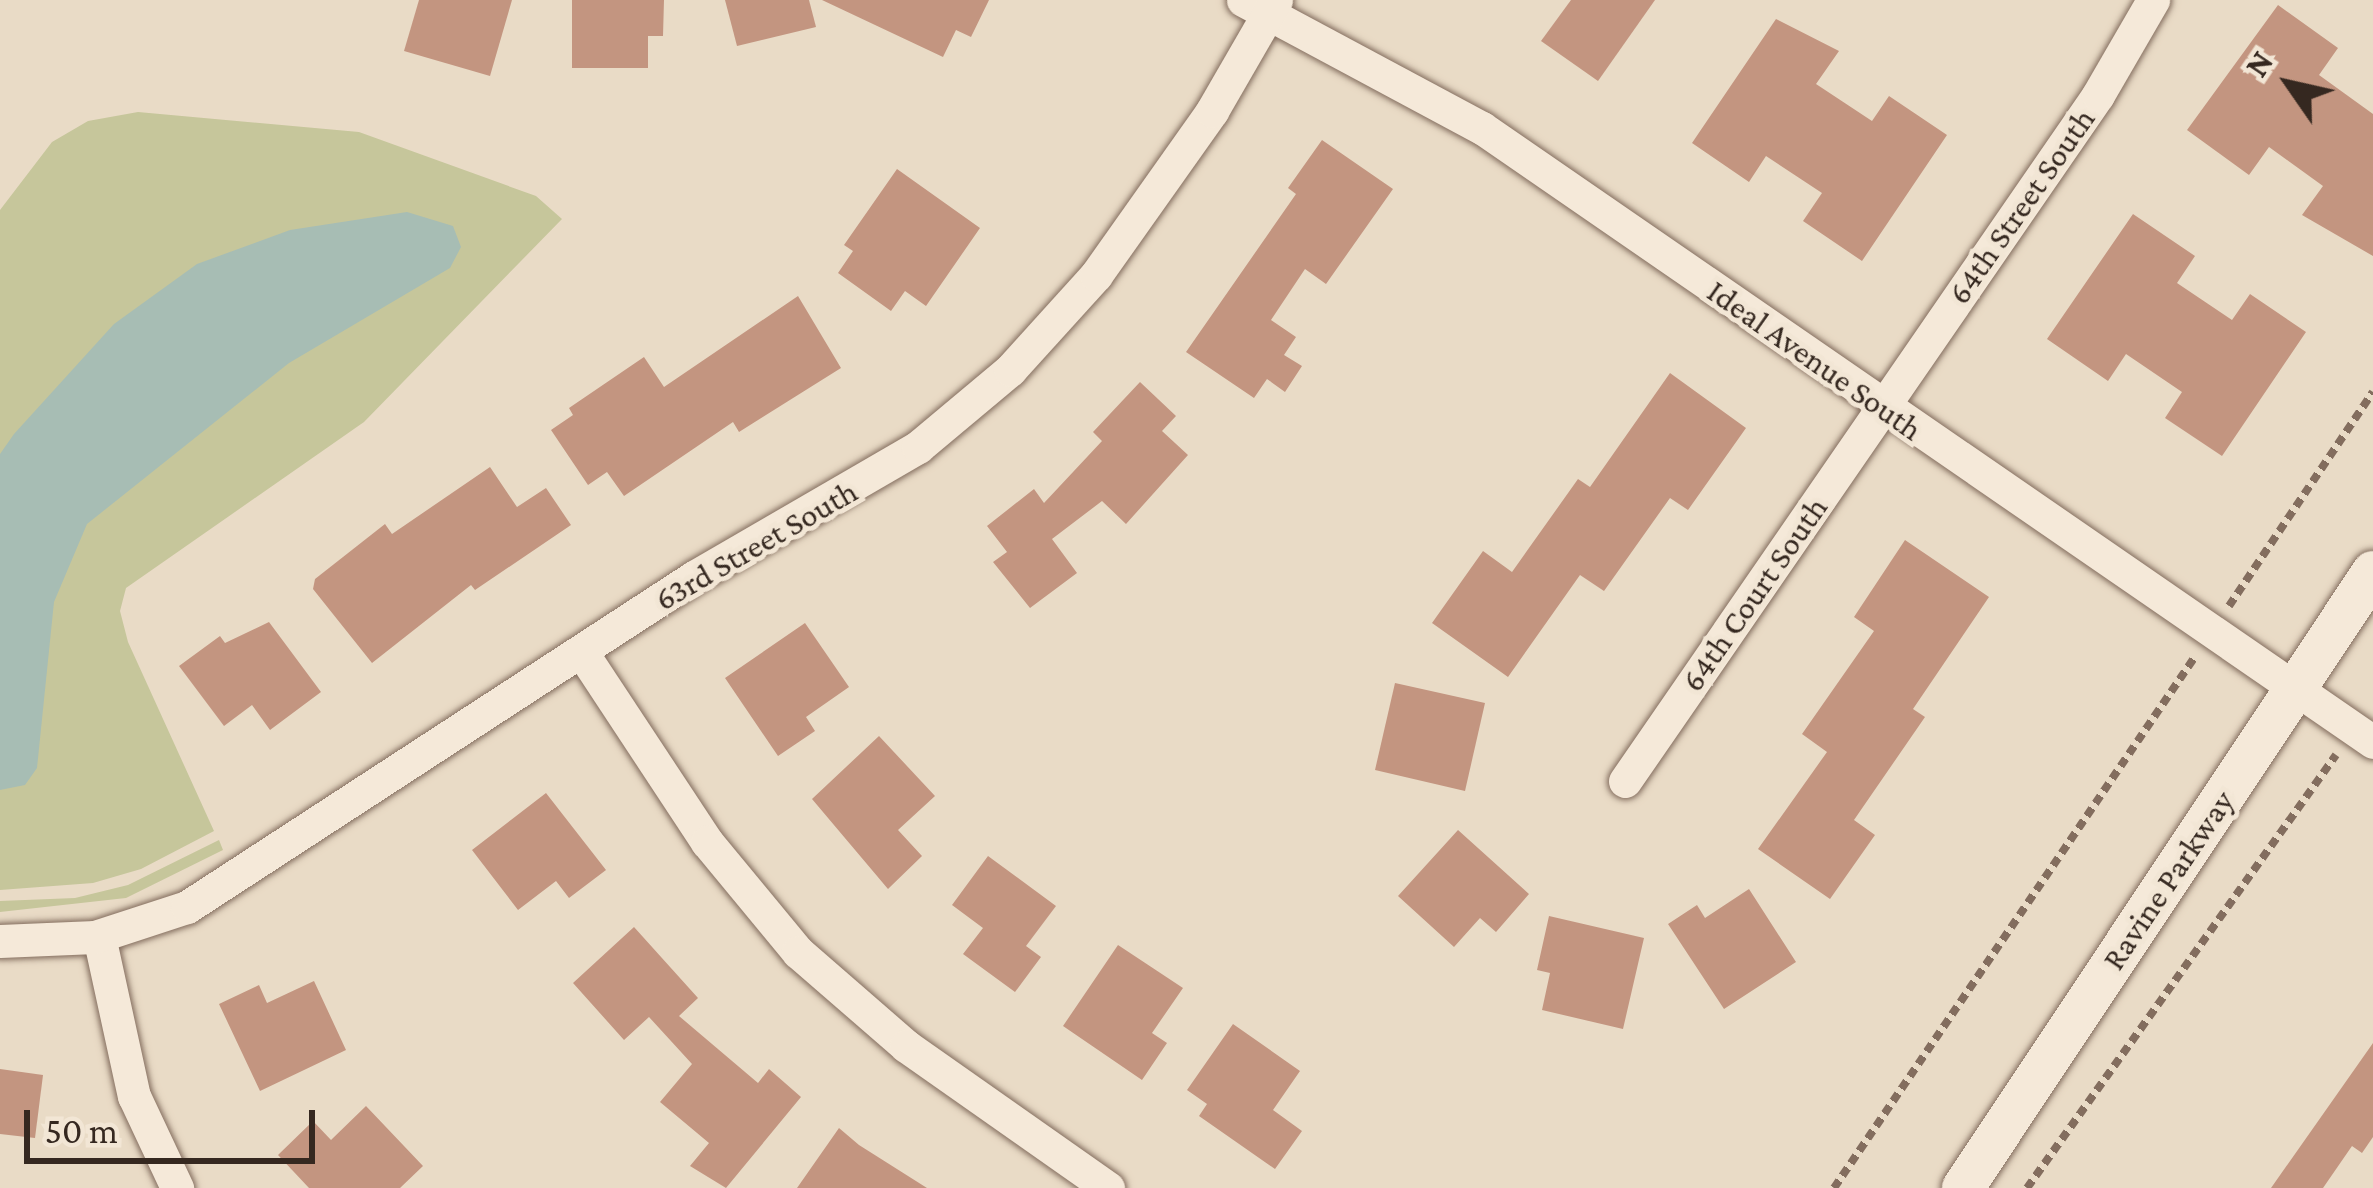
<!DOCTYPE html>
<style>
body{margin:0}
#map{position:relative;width:2373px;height:1188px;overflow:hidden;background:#e9dbc6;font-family:"Crimson Pro",serif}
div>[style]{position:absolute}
.green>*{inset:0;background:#c6c69b}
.water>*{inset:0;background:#a7bdb4}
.building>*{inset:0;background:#c39580}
.path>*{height:8px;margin-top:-4px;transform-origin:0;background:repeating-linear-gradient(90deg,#836d5e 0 9px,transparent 0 15px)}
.roads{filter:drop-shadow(0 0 3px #836d5e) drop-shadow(0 0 3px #836d5e)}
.minor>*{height:33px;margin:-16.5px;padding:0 16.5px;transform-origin:16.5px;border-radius:16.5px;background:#f5e9d9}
.tertiary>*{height:42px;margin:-21px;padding:0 21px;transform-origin:21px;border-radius:21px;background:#f5e9d9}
span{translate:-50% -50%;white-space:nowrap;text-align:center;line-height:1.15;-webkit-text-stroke:10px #f2e6d5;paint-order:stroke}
.street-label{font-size:33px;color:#352820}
.north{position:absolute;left:2229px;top:24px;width:120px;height:120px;-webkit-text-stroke:9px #f2e6d5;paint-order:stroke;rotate:304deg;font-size:33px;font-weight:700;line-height:48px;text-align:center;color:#352820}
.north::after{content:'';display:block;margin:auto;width:42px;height:54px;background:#352820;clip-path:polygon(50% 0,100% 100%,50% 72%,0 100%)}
.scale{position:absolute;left:24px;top:1110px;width:291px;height:54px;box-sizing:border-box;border:6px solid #352820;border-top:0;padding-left:15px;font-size:36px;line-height:42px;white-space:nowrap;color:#352820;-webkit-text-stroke:9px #f2e6d5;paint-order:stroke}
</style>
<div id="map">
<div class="green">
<i style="clip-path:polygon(138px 112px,359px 132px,536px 196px,562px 219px,364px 422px,126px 588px,120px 611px,128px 642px,214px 831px,141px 869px,93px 883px,0 890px,0 210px,52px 142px,88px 121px)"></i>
<i style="clip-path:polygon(219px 840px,223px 850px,126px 898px,0 912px,0 901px,75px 898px,128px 885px)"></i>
</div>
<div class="water">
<i style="clip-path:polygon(407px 212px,453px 226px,461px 247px,450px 268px,289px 363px,87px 524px,54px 602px,37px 768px,25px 785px,0 790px,0 454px,14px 434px,114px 324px,197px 264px,290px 230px)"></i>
</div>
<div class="building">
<i style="clip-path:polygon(419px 0,512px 0,490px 76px,404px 51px)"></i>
<i style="clip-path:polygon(572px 0,664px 0,663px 36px,648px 36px,648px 68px,572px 68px)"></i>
<i style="clip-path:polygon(725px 0,809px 0,816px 27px,737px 46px)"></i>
<i style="clip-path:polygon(822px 0,989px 0,971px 37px,956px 30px,943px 57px)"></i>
<i style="clip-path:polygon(1571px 0,1655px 0,1598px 81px,1541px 41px)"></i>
<i style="clip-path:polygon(2278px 5px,2338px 48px,2319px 75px,2373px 114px,2373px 256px,2302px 215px,2323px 186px,2269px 147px,2249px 175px,2187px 130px)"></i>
<i style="clip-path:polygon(1776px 19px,1839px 51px,1816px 84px,1872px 121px,1889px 96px,1947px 135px,1862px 261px,1803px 221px,1822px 193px,1766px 156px,1749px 182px,1692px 143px)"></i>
<i style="clip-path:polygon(1322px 140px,1393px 189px,1326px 284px,1305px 269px,1271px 320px,1296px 337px,1284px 355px,1302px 366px,1285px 392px,1267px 379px,1254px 398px,1186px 352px,1296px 194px,1288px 188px)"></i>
<i style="clip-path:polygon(897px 169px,980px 228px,926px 306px,905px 291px,891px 311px,838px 273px,853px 251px,844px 245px)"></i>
<i style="clip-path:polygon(2133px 214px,2195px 256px,2177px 283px,2232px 320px,2250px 294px,2306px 332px,2222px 456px,2165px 418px,2182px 392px,2126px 354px,2108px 381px,2047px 339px)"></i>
<i style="clip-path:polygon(798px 296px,841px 368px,739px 432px,733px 422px,624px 496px,607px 472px,588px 485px,551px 430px,573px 415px,569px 408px,644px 357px,664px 387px)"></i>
<i style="clip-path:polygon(1670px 373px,1746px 428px,1688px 510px,1670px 498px,1604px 591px,1580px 575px,1508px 677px,1432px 623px,1483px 551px,1512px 572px,1578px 479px,1590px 487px)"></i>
<i style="clip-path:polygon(1140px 382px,1176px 416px,1162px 431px,1188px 455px,1126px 524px,1102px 501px,1052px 539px,1077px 573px,1030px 608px,993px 562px,1007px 552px,987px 526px,1034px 489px,1044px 503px,1102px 441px,1093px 432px)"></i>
<i style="clip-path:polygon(490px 467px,517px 507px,546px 488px,571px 525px,475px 590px,471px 585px,372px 663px,313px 589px,315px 579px,385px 524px,392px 534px)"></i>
<i style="clip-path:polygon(1905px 540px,1989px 597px,1913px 709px,1925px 717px,1854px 820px,1875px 835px,1830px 899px,1758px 849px,1827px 752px,1802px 734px,1874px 631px,1854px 617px)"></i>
<i style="clip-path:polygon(269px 622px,321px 692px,270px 730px,252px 705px,224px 726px,179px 666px,220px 636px,225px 643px)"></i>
<i style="clip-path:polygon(805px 623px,849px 687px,806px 717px,815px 731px,778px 756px,725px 678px)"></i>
<i style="clip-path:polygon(1395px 683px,1485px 703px,1465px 791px,1375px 770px)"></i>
<i style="clip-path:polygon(879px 736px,935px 796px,898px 830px,922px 856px,888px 889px,812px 799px)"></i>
<i style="clip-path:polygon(546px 793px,606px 870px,569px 898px,556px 881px,518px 910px,472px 850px)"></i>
<i style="clip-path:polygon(1458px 830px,1529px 894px,1496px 932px,1480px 918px,1454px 947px,1398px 896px)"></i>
<i style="clip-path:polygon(988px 856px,1056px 906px,1026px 946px,1041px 957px,1015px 992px,963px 954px,983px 928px,952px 905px)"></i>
<i style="clip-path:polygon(1749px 889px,1796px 962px,1724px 1009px,1668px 924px,1697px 905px,1705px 918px)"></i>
<i style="clip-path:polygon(1549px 916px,1644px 938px,1623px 1029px,1542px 1010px,1550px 973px,1537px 970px)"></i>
<i style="clip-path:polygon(634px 927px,698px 998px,679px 1016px,758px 1083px,769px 1069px,801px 1097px,726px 1188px,690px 1166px,709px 1143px,660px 1102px,692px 1064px,649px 1017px,624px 1040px,573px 983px)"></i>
<i style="clip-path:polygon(1118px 945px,1183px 988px,1152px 1033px,1167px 1043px,1142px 1080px,1063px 1026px)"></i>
<i style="clip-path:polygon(314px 981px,346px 1050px,260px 1091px,219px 1004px,259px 985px,267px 1003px)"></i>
<i style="clip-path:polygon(1233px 1024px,1300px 1071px,1273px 1110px,1302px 1131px,1275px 1169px,1199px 1116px,1207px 1104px,1187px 1090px)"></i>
<i style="clip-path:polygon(2373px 1043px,2373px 1137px,2362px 1153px,2352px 1146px,2323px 1188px,2271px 1188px)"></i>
<i style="clip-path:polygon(0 1069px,43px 1075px,35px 1138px,0 1134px)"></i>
<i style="clip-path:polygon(366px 1106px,423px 1166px,400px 1188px,309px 1188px,278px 1155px,313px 1121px,331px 1140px)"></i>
<i style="clip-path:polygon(839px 1128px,859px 1145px,927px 1188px,797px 1188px)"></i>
</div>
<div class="path">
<i style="left:2229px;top:606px;width:258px;rotate:-56.1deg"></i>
<i style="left:1834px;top:1188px;width:641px;rotate:-55.81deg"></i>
<i style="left:2027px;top:1188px;width:532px;rotate:-54.49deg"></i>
</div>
<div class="roads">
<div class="minor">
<i style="left:1243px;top:0;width:271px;rotate:28.2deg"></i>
<i style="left:1482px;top:128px;width:1082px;rotate:34.57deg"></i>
<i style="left:581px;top:651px;width:229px;rotate:56.6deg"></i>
<i style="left:707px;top:842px;width:143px;rotate:50.4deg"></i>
<i style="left:798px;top:952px;width:143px;rotate:41deg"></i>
<i style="left:906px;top:1046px;width:247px;rotate:35.1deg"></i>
<i style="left:1625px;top:781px;width:833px;rotate:-55.41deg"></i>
<i style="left:2098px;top:95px;width:110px;rotate:-59.9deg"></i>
<i style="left:99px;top:936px;width:164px;rotate:77.7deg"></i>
<i style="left:134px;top:1096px;width:102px;rotate:64.9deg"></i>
<i style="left:0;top:941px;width:95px;rotate:-2.4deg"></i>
<i style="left:95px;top:937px;width:97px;rotate:-18.1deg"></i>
<i style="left:187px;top:907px;width:605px;rotate:-33.06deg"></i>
<i style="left:694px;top:577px;width:259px;rotate:-30.1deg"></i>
<i style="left:918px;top:447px;width:120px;rotate:-39.9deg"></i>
<i style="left:1010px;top:370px;width:128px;rotate:-47.8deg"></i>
<i style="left:1096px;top:275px;width:201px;rotate:-54.7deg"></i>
<i style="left:1212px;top:111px;width:128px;rotate:-60deg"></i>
</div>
<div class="tertiary">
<i style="left:1963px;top:1188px;width:740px;rotate:-56.35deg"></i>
</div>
</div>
<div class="street-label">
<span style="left:2021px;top:206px;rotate:-55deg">64th Street South</span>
<span style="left:1815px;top:360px;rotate:35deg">Ideal Avenue South</span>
<span style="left:756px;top:545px;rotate:-30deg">63rd Street South</span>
<span style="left:1754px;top:594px;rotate:-55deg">64th Court South</span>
<span style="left:2168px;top:880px;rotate:-56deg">Ravine Parkway</span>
</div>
<div class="north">N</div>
<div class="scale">50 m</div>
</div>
